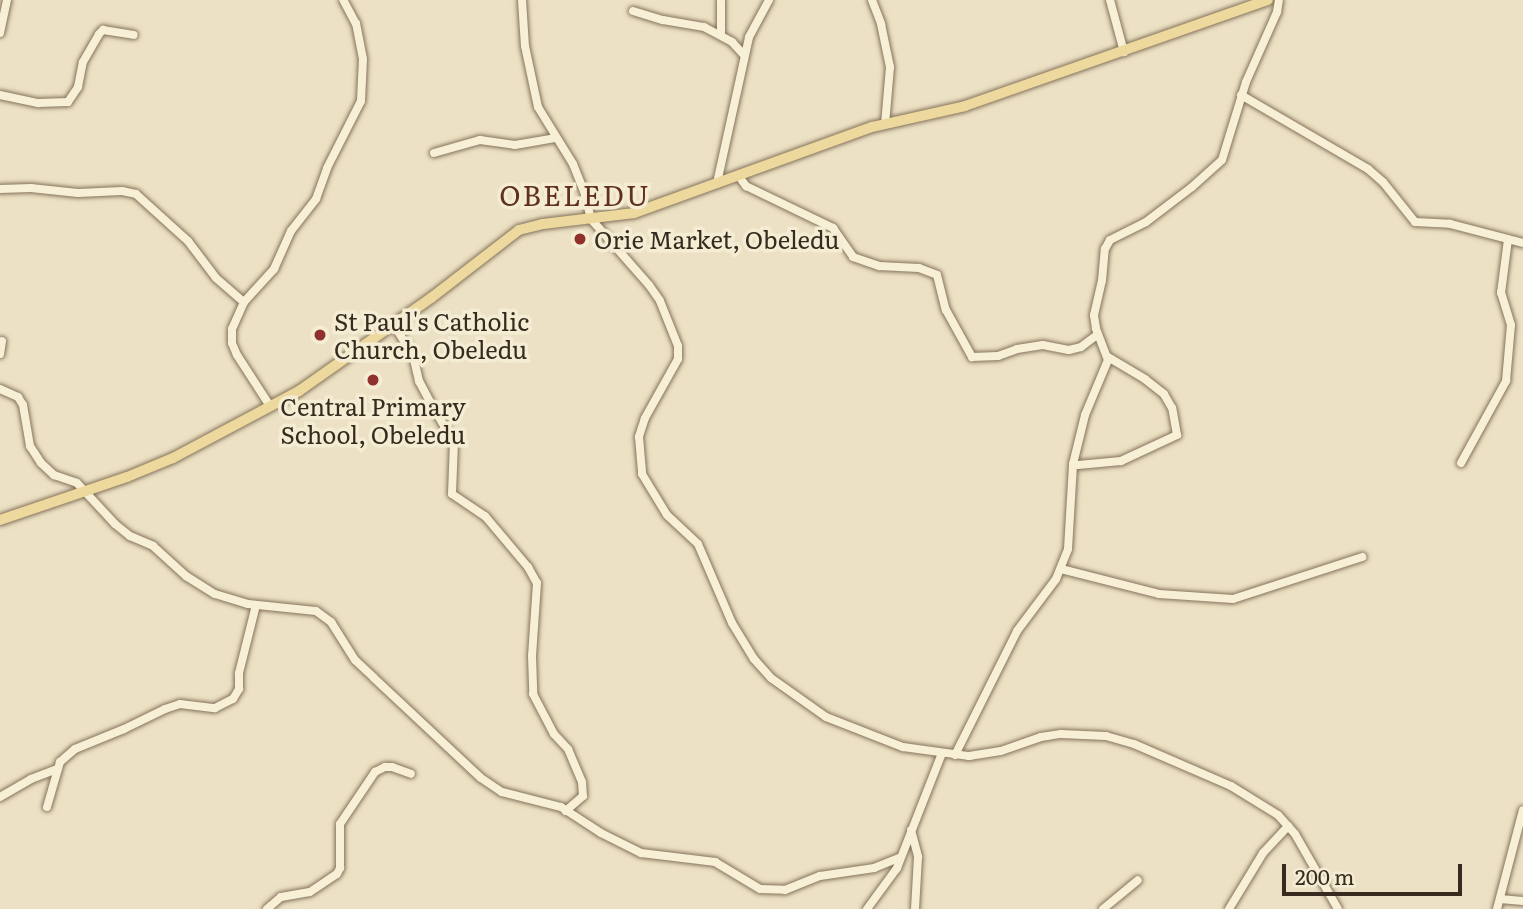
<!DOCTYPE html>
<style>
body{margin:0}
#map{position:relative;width:1523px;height:909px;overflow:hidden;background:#ece1c4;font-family:Literata,serif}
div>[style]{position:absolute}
.roads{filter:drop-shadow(0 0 2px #85735b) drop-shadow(0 0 2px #85735b)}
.minor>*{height:8px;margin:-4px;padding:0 4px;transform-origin:4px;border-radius:4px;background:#f7efd6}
.major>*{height:10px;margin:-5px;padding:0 5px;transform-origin:5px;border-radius:5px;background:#edd89d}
.dots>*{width:19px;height:19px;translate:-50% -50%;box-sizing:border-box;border:4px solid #f4ecd3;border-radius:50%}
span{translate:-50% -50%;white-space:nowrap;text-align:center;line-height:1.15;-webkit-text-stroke:7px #f4ecd3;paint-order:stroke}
.poi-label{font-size:24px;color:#362b1e}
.left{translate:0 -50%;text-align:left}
.quarter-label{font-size:28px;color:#613020;letter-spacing:2px}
.scale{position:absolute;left:1282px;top:864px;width:180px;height:32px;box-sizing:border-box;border:4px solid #362b1e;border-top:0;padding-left:9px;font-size:21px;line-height:24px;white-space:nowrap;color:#362b1e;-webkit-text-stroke:5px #f4ecd3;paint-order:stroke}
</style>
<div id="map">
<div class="roads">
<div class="minor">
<i style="left:522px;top:0;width:46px;rotate:86.3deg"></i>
<i style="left:525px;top:46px;width:62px;rotate:78deg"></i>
<i style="left:538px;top:107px;width:67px;rotate:58.4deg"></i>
<i style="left:573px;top:164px;width:29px;rotate:68deg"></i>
<i style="left:584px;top:191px;width:29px;rotate:76deg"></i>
<i style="left:591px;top:219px;width:88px;rotate:48.7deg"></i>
<i style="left:649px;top:285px;width:19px;rotate:55deg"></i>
<i style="left:660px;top:301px;width:48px;rotate:68.2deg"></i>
<i style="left:678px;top:346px;width:13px;rotate:90deg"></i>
<i style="left:678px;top:359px;width:68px;rotate:119.2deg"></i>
<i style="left:645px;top:418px;width:20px;rotate:108deg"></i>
<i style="left:639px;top:437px;width:37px;rotate:85deg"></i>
<i style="left:642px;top:474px;width:48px;rotate:58.6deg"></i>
<i style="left:667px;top:515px;width:42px;rotate:43.1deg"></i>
<i style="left:698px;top:544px;width:86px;rotate:66.7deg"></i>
<i style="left:732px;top:623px;width:42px;rotate:58.6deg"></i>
<i style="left:754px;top:659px;width:25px;rotate:48deg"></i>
<i style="left:771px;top:678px;width:67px;rotate:35.3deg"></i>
<i style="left:826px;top:717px;width:83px;rotate:21.3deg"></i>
<i style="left:903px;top:747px;width:67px;rotate:7.8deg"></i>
<i style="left:969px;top:756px;width:32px;rotate:-9deg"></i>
<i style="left:1001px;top:751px;width:42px;rotate:-19.3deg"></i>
<i style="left:1041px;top:737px;width:20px;rotate:-9deg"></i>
<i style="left:1061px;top:734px;width:45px;rotate:2.5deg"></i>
<i style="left:1106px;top:736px;width:29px;rotate:16deg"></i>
<i style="left:1134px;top:744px;width:106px;rotate:23.4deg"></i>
<i style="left:1231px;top:786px;width:55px;rotate:31.7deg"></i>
<i style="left:1278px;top:815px;width:25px;rotate:48deg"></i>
<i style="left:1295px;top:834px;width:86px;rotate:60.2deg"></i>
<i style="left:721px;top:0;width:35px;rotate:90deg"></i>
<i style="left:872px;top:0;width:26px;rotate:69deg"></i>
<i style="left:881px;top:24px;width:44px;rotate:78.2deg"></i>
<i style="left:890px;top:67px;width:57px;rotate:95deg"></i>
<i style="left:1110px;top:0;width:54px;rotate:74.9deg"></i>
<i style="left:633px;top:11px;width:31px;rotate:17deg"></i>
<i style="left:663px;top:20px;width:42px;rotate:9.7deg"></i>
<i style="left:704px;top:27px;width:32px;rotate:28deg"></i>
<i style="left:732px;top:42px;width:18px;rotate:47deg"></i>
<i style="left:0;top:33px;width:34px;rotate:-78deg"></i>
<i style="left:0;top:95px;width:39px;rotate:12deg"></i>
<i style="left:38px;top:103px;width:30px;rotate:-2deg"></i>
<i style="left:68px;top:102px;width:18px;rotate:-56deg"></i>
<i style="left:78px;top:87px;width:25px;rotate:-79deg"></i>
<i style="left:83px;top:62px;width:32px;rotate:-60deg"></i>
<i style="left:99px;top:34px;width:6px;rotate:-45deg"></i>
<i style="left:103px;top:30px;width:31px;rotate:9deg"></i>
<i style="left:1241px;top:95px;width:147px;rotate:30.2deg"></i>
<i style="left:1368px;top:169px;width:20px;rotate:41deg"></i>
<i style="left:1383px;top:182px;width:51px;rotate:51.3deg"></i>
<i style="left:1415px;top:222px;width:35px;rotate:3deg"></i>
<i style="left:1450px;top:224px;width:75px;rotate:14.6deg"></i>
<i style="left:434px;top:153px;width:48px;rotate:-15.8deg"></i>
<i style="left:480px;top:140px;width:35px;rotate:8deg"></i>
<i style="left:515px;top:145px;width:42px;rotate:-9.7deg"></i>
<i style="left:738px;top:175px;width:14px;rotate:54deg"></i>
<i style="left:746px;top:186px;width:97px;rotate:25.8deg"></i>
<i style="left:833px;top:228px;width:35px;rotate:55deg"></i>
<i style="left:853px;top:257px;width:28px;rotate:19deg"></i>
<i style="left:879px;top:266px;width:40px;rotate:2.9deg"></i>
<i style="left:919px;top:268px;width:19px;rotate:21deg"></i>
<i style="left:937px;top:275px;width:36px;rotate:76deg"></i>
<i style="left:946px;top:310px;width:54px;rotate:61deg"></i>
<i style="left:972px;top:357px;width:26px;rotate:-2deg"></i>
<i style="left:998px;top:356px;width:20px;rotate:-20deg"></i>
<i style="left:1017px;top:349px;width:26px;rotate:-9deg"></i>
<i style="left:1043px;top:345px;width:26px;rotate:11deg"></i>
<i style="left:1069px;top:350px;width:12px;rotate:-14deg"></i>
<i style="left:1081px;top:347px;width:21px;rotate:-37deg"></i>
<i style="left:717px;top:183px;width:149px;rotate:-77.6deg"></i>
<i style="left:749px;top:37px;width:42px;rotate:-61.6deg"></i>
<i style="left:0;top:189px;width:31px;rotate:-2deg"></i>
<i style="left:31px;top:188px;width:47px;rotate:6.1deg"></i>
<i style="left:78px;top:193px;width:44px;rotate:-2.6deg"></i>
<i style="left:122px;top:191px;width:14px;rotate:12deg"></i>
<i style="left:136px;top:194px;width:70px;rotate:42.1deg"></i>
<i style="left:188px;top:241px;width:46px;rotate:52.9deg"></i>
<i style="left:216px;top:278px;width:37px;rotate:41deg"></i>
<i style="left:394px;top:325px;width:36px;rotate:58deg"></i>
<i style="left:413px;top:355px;width:27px;rotate:77deg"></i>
<i style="left:419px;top:381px;width:32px;rotate:62deg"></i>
<i style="left:434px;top:409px;width:39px;rotate:59deg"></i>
<i style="left:454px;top:442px;width:52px;rotate:92.2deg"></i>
<i style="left:452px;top:494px;width:40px;rotate:34deg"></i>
<i style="left:485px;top:516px;width:67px;rotate:49.9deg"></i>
<i style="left:528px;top:567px;width:18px;rotate:61deg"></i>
<i style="left:537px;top:583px;width:73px;rotate:93.9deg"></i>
<i style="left:532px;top:656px;width:38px;rotate:88deg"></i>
<i style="left:533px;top:694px;width:45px;rotate:62.3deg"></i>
<i style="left:554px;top:734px;width:21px;rotate:47deg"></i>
<i style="left:568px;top:749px;width:36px;rotate:67deg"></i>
<i style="left:582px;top:782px;width:14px;rotate:86deg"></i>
<i style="left:583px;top:796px;width:23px;rotate:139deg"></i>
<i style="left:0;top:354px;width:13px;rotate:-81deg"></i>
<i style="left:0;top:389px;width:20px;rotate:24deg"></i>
<i style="left:18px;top:397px;width:9px;rotate:58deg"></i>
<i style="left:23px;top:405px;width:42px;rotate:80.3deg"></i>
<i style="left:30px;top:446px;width:20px;rotate:57deg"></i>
<i style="left:41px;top:463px;width:18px;rotate:43deg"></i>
<i style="left:54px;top:475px;width:24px;rotate:19deg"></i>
<i style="left:77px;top:483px;width:56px;rotate:47.2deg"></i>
<i style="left:115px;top:524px;width:19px;rotate:39deg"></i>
<i style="left:130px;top:536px;width:25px;rotate:23deg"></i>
<i style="left:153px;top:546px;width:45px;rotate:42.3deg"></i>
<i style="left:186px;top:576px;width:34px;rotate:32deg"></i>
<i style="left:215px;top:594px;width:34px;rotate:17deg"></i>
<i style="left:248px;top:604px;width:68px;rotate:5.9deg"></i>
<i style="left:316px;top:611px;width:19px;rotate:36deg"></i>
<i style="left:331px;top:622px;width:45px;rotate:57.7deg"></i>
<i style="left:355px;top:660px;width:26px;rotate:43deg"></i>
<i style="left:374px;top:678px;width:146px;rotate:43.1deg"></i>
<i style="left:481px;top:778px;width:25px;rotate:34deg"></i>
<i style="left:502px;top:792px;width:61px;rotate:14.3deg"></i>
<i style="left:561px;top:807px;width:48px;rotate:33deg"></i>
<i style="left:601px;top:833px;width:45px;rotate:26.6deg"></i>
<i style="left:641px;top:853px;width:75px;rotate:6.9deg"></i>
<i style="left:715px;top:862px;width:52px;rotate:31deg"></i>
<i style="left:760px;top:889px;width:25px;rotate:2deg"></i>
<i style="left:785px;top:890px;width:38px;rotate:-22deg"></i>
<i style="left:820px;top:876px;width:55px;rotate:-8.4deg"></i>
<i style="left:874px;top:868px;width:27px;rotate:-22deg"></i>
<i style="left:270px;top:406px;width:61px;rotate:-122.9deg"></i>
<i style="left:237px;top:355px;width:13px;rotate:-113deg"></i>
<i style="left:232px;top:343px;width:14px;rotate:-90deg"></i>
<i style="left:232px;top:329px;width:30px;rotate:-66deg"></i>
<i style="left:244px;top:302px;width:45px;rotate:-47.7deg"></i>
<i style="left:274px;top:269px;width:42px;rotate:-65.9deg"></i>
<i style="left:291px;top:231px;width:41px;rotate:-52deg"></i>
<i style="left:316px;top:199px;width:33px;rotate:-70deg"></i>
<i style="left:327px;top:168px;width:75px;rotate:-63.1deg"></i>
<i style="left:361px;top:101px;width:42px;rotate:-87.3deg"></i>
<i style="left:363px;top:59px;width:36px;rotate:-101deg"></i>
<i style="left:356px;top:24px;width:27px;rotate:-118deg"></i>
<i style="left:1461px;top:463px;width:94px;rotate:-61.2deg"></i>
<i style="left:1506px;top:381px;width:56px;rotate:-84.9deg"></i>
<i style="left:1511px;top:325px;width:34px;rotate:-107deg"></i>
<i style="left:1501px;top:293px;width:54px;rotate:-82.6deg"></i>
<i style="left:1078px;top:465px;width:43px;rotate:-5.3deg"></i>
<i style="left:1121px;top:461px;width:62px;rotate:-24.9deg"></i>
<i style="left:1177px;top:435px;width:27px;rotate:-100deg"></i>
<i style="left:1172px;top:408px;width:16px;rotate:-120deg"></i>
<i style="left:1164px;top:394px;width:24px;rotate:-142deg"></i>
<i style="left:1145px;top:379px;width:43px;rotate:-149.3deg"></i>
<i style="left:1061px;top:569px;width:101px;rotate:14.3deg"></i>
<i style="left:1159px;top:594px;width:74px;rotate:3.9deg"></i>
<i style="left:1233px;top:599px;width:136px;rotate:-18deg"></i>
<i style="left:955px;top:755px;width:139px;rotate:-63.4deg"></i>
<i style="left:1017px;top:631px;width:65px;rotate:-53.1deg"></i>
<i style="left:1056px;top:579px;width:32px;rotate:-68deg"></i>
<i style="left:1068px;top:549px;width:85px;rotate:-86.6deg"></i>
<i style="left:1073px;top:464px;width:50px;rotate:-76.2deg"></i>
<i style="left:1085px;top:415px;width:60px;rotate:-67.3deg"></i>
<i style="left:1108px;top:360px;width:34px;rotate:-111deg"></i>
<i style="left:1096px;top:328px;width:13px;rotate:-99deg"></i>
<i style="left:1094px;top:315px;width:35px;rotate:-77deg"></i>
<i style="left:1102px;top:281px;width:32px;rotate:-85deg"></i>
<i style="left:1105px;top:249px;width:10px;rotate:-61deg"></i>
<i style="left:1110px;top:240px;width:40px;rotate:-26.6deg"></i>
<i style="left:1146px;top:222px;width:58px;rotate:-37.3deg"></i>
<i style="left:1192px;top:187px;width:40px;rotate:-42deg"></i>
<i style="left:1222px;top:160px;width:82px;rotate:-72.9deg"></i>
<i style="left:1246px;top:82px;width:77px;rotate:-66.1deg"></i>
<i style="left:1277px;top:12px;width:12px;rotate:-81deg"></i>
<i style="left:0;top:797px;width:36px;rotate:-30deg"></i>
<i style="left:31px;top:779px;width:28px;rotate:-21deg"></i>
<i style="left:47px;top:807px;width:47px;rotate:-73.9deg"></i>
<i style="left:60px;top:762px;width:20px;rotate:-41deg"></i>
<i style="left:75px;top:749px;width:53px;rotate:-22.2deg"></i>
<i style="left:124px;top:729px;width:46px;rotate:-26deg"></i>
<i style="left:165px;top:709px;width:16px;rotate:-18deg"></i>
<i style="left:180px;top:704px;width:35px;rotate:7deg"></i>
<i style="left:215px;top:708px;width:20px;rotate:-27deg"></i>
<i style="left:233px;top:699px;width:12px;rotate:-59deg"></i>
<i style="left:239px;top:689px;width:16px;rotate:-90deg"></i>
<i style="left:239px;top:673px;width:70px;rotate:-76deg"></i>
<i style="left:911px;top:830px;width:28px;rotate:75deg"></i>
<i style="left:918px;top:857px;width:52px;rotate:93.3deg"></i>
<i style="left:1500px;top:899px;width:23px;rotate:5deg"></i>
<i style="left:267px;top:909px;width:18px;rotate:-41deg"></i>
<i style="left:281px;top:897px;width:29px;rotate:-10deg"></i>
<i style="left:310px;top:892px;width:32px;rotate:-34deg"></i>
<i style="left:337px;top:874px;width:7px;rotate:-63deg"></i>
<i style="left:340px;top:868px;width:44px;rotate:-90deg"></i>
<i style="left:340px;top:824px;width:63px;rotate:-56.1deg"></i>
<i style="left:375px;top:772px;width:11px;rotate:-27deg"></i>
<i style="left:385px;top:767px;width:7px"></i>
<i style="left:392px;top:767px;width:20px;rotate:20deg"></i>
<i style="left:867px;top:909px;width:51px;rotate:-53.8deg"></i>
<i style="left:897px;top:868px;width:123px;rotate:-68.6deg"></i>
<i style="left:1103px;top:909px;width:45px;rotate:-39.6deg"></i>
<i style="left:1229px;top:909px;width:66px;rotate:-58.7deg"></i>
<i style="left:1263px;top:853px;width:37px;rotate:-47deg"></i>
<i style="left:1497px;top:909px;width:102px;rotate:-75.3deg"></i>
</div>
<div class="major">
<i style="left:0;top:520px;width:134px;rotate:-18.7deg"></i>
<i style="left:127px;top:477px;width:50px;rotate:-22.4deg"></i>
<i style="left:173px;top:458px;width:143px;rotate:-28deg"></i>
<i style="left:299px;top:391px;width:161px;rotate:-35.2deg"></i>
<i style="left:431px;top:298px;width:111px;rotate:-37.7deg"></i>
<i style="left:519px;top:230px;width:25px;rotate:-14deg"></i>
<i style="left:543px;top:224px;width:92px;rotate:-6.9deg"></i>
<i style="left:634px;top:213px;width:253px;rotate:-19.9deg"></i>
<i style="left:872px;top:127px;width:95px;rotate:-12.7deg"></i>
<i style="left:965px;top:106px;width:321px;rotate:-19.3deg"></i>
</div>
</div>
<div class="dots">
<i style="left:580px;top:239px;background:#91312e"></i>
<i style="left:320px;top:335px;background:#91312e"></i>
<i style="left:373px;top:380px;background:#91312e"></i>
</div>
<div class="poi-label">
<span class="left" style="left:594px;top:239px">Orie Market, Obeledu</span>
<span class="left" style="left:334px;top:335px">St Paul's Catholic<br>Church, Obeledu</span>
<span style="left:373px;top:420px">Central Primary<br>School, Obeledu</span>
</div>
<div class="quarter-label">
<span style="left:575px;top:194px">OBELEDU</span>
</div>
<div class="scale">200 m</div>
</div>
